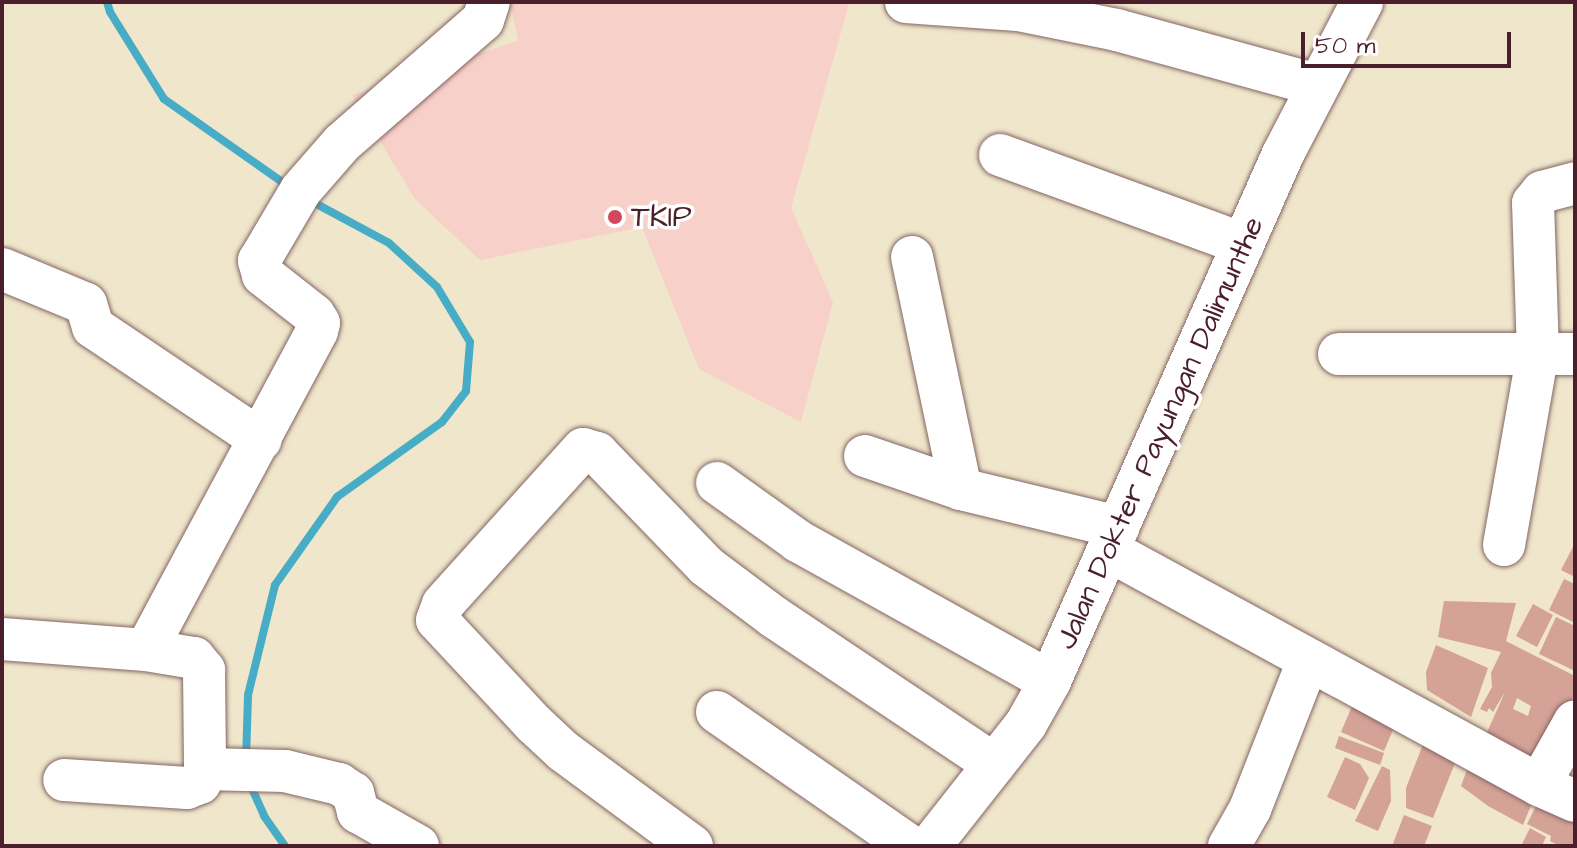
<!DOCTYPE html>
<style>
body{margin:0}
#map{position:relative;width:1577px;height:848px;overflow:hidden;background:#efe6cb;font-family:"Architects Daughter",sans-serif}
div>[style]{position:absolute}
.built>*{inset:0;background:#f7d0c9}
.stream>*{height:8px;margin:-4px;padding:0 4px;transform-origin:4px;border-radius:4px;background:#47adc7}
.building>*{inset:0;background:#d4a297}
.roads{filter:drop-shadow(0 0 2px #846563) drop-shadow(0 0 2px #846563)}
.minor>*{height:42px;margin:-21px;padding:0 21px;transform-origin:21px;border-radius:21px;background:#fff}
.dots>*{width:22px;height:22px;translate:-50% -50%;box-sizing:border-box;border:4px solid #fff;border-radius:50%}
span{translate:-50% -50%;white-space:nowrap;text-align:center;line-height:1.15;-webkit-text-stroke:7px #fff;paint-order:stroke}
.poi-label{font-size:30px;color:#4a1f2b}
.left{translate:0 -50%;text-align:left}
.street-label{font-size:30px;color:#4a1f2b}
.frame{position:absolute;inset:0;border:4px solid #4a1f2b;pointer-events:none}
.scale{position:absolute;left:1301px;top:32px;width:210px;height:36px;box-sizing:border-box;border:4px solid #4a1f2b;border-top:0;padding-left:10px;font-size:24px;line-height:28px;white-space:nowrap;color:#4a1f2b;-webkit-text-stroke:6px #fff;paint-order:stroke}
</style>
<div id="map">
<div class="built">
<i style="clip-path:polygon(510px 2px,849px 4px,791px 208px,833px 302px,801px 422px,699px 369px,642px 227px,480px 260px,415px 199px,352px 95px,518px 41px)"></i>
</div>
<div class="stream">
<i style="left:107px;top:2px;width:10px;rotate:73deg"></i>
<i style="left:110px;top:12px;width:102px;rotate:58.2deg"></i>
<i style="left:164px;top:99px;width:151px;rotate:35.1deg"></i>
<i style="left:246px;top:760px;width:65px;rotate:-88.2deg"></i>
<i style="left:248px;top:695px;width:113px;rotate:-76.2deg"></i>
<i style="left:275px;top:585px;width:108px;rotate:-54.8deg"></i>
<i style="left:337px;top:497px;width:129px;rotate:-35.5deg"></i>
<i style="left:442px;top:422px;width:39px;rotate:-52deg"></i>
<i style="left:466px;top:391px;width:49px;rotate:-85.3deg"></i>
<i style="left:470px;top:342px;width:64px;rotate:-121deg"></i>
<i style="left:437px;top:287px;width:65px;rotate:-137.5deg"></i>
<i style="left:389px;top:243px;width:91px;rotate:-151.7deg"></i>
<i style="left:250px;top:784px;width:35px;rotate:66deg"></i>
<i style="left:264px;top:816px;width:37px;rotate:55deg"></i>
</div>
<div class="building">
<i style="clip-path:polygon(1575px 543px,1575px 577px,1561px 570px)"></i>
<i style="clip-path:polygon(1564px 579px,1575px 584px,1575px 623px,1549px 610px)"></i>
<i style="clip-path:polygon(evenodd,1444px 601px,1516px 603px,1506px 641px,1575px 676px,1575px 692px,1543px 766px,1481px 746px,1505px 692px,1493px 712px,1489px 708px,1487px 712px,1480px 709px,1492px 687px,1491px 673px,1501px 652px,1438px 637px,1444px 601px,1517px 698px,1531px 706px,1528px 716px,1513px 709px,1517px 698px)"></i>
<i style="clip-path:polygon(1533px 604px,1553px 615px,1537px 647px,1516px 636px)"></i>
<i style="clip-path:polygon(1556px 617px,1575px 626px,1575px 671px,1539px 654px)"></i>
<i style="clip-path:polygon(1436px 645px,1488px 668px,1471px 717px,1427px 690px,1426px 672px)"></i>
<i style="clip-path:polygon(1356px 697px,1399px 716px,1384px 751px,1341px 732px)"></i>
<i style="clip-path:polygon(1427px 734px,1461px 748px,1433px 818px,1406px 808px,1406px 788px)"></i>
<i style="clip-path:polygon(1339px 736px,1384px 753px,1380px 765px,1335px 748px)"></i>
<i style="clip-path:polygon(1472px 756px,1537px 791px,1523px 825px,1488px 806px,1461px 786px)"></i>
<i style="clip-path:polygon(1345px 757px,1360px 764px,1369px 778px,1355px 810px,1327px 797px)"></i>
<i style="clip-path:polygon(1382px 766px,1390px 770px,1391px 801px,1378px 831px,1355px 821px)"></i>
<i style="clip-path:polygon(1543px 792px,1575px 808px,1575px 846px,1560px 846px,1550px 841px,1551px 836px,1527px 824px)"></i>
<i style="clip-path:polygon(1404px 815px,1432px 826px,1424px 846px,1392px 846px)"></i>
<i style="clip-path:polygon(1530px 828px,1546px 837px,1542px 846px,1521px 846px)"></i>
</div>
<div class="roads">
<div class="minor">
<i style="left:906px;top:2px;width:112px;rotate:4.1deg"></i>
<i style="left:1018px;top:10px;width:101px;rotate:11.4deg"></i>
<i style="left:1117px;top:30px;width:207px;rotate:15.4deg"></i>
<i style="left:1000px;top:155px;width:259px;rotate:20.1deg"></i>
<i style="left:912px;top:257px;width:237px;rotate:78.1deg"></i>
<i style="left:2px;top:269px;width:91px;rotate:22.6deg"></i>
<i style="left:86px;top:304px;width:24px;rotate:73deg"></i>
<i style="left:93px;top:327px;width:202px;rotate:33.9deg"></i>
<i style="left:1339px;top:354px;width:236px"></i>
<i style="left:865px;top:456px;width:102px;rotate:19deg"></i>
<i style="left:961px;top:489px;width:162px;rotate:13.6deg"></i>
<i style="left:717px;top:483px;width:100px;rotate:35.6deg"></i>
<i style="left:798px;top:541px;width:288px;rotate:29.1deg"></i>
<i style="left:1504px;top:545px;width:195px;rotate:-80deg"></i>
<i style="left:1538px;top:353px;width:150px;rotate:-91.9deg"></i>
<i style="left:1533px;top:203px;width:14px;rotate:-51deg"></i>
<i style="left:1542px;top:192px;width:34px;rotate:-15deg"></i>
<i style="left:1108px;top:550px;width:491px;rotate:28.6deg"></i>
<i style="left:1539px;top:785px;width:73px;rotate:-60.6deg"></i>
<i style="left:2px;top:639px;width:144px;rotate:4.4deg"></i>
<i style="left:146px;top:650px;width:49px;rotate:9.5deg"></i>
<i style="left:194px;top:658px;width:16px;rotate:50deg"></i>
<i style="left:204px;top:670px;width:103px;rotate:89.4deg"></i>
<i style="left:205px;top:773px;width:11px;rotate:117deg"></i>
<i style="left:200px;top:783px;width:14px;rotate:159deg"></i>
<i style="left:187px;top:788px;width:123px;rotate:-176.3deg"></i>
<i style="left:146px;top:650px;width:362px;rotate:-61.8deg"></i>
<i style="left:317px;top:331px;width:8px;rotate:-76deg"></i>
<i style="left:319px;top:323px;width:9px;rotate:-122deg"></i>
<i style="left:314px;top:315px;width:65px;rotate:-141.9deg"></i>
<i style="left:263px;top:275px;width:15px;rotate:-106deg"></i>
<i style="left:259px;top:261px;width:82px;rotate:-59.4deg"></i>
<i style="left:301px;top:190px;width:62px;rotate:-48.9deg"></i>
<i style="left:342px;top:143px;width:187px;rotate:-41.1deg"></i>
<i style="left:483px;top:20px;width:19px;rotate:-72deg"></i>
<i style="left:717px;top:712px;width:235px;rotate:34.8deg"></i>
<i style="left:205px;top:769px;width:80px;rotate:1.4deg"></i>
<i style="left:285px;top:771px;width:56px;rotate:13.5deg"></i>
<i style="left:339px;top:784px;width:17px;rotate:33deg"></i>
<i style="left:353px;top:793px;width:20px;rotate:75deg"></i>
<i style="left:358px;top:812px;width:69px;rotate:29.5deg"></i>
<i style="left:1539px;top:785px;width:39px;rotate:24deg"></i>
<i style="left:692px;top:846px;width:160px;rotate:-143.6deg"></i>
<i style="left:563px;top:751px;width:40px;rotate:-137deg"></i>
<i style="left:534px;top:724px;width:142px;rotate:-133deg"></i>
<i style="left:437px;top:620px;width:17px;rotate:-69deg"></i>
<i style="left:443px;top:604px;width:209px;rotate:-47.9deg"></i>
<i style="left:583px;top:449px;width:15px;rotate:16deg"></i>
<i style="left:597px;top:453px;width:157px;rotate:46deg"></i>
<i style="left:706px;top:566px;width:85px;rotate:36.9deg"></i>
<i style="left:774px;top:617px;width:265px;rotate:33.8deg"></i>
<i style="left:930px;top:846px;width:155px;rotate:-51.8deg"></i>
<i style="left:1026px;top:724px;width:49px;rotate:-60.8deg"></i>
<i style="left:1050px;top:681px;width:576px;rotate:-66.15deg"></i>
<i style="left:1283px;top:154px;width:171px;rotate:-62.5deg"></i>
<i style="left:1229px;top:846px;width:43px;rotate:-60.4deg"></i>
<i style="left:1250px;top:809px;width:159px;rotate:-68.6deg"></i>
</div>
</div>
<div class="dots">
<i style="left:615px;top:217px;background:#d1495b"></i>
</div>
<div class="poi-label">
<span class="left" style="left:631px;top:217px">TKIP</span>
</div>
<div class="street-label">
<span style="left:1160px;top:433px;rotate:-66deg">Jalan Dokter Payungan Dalimunthe</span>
</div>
<div class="frame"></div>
<div class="scale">50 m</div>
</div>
